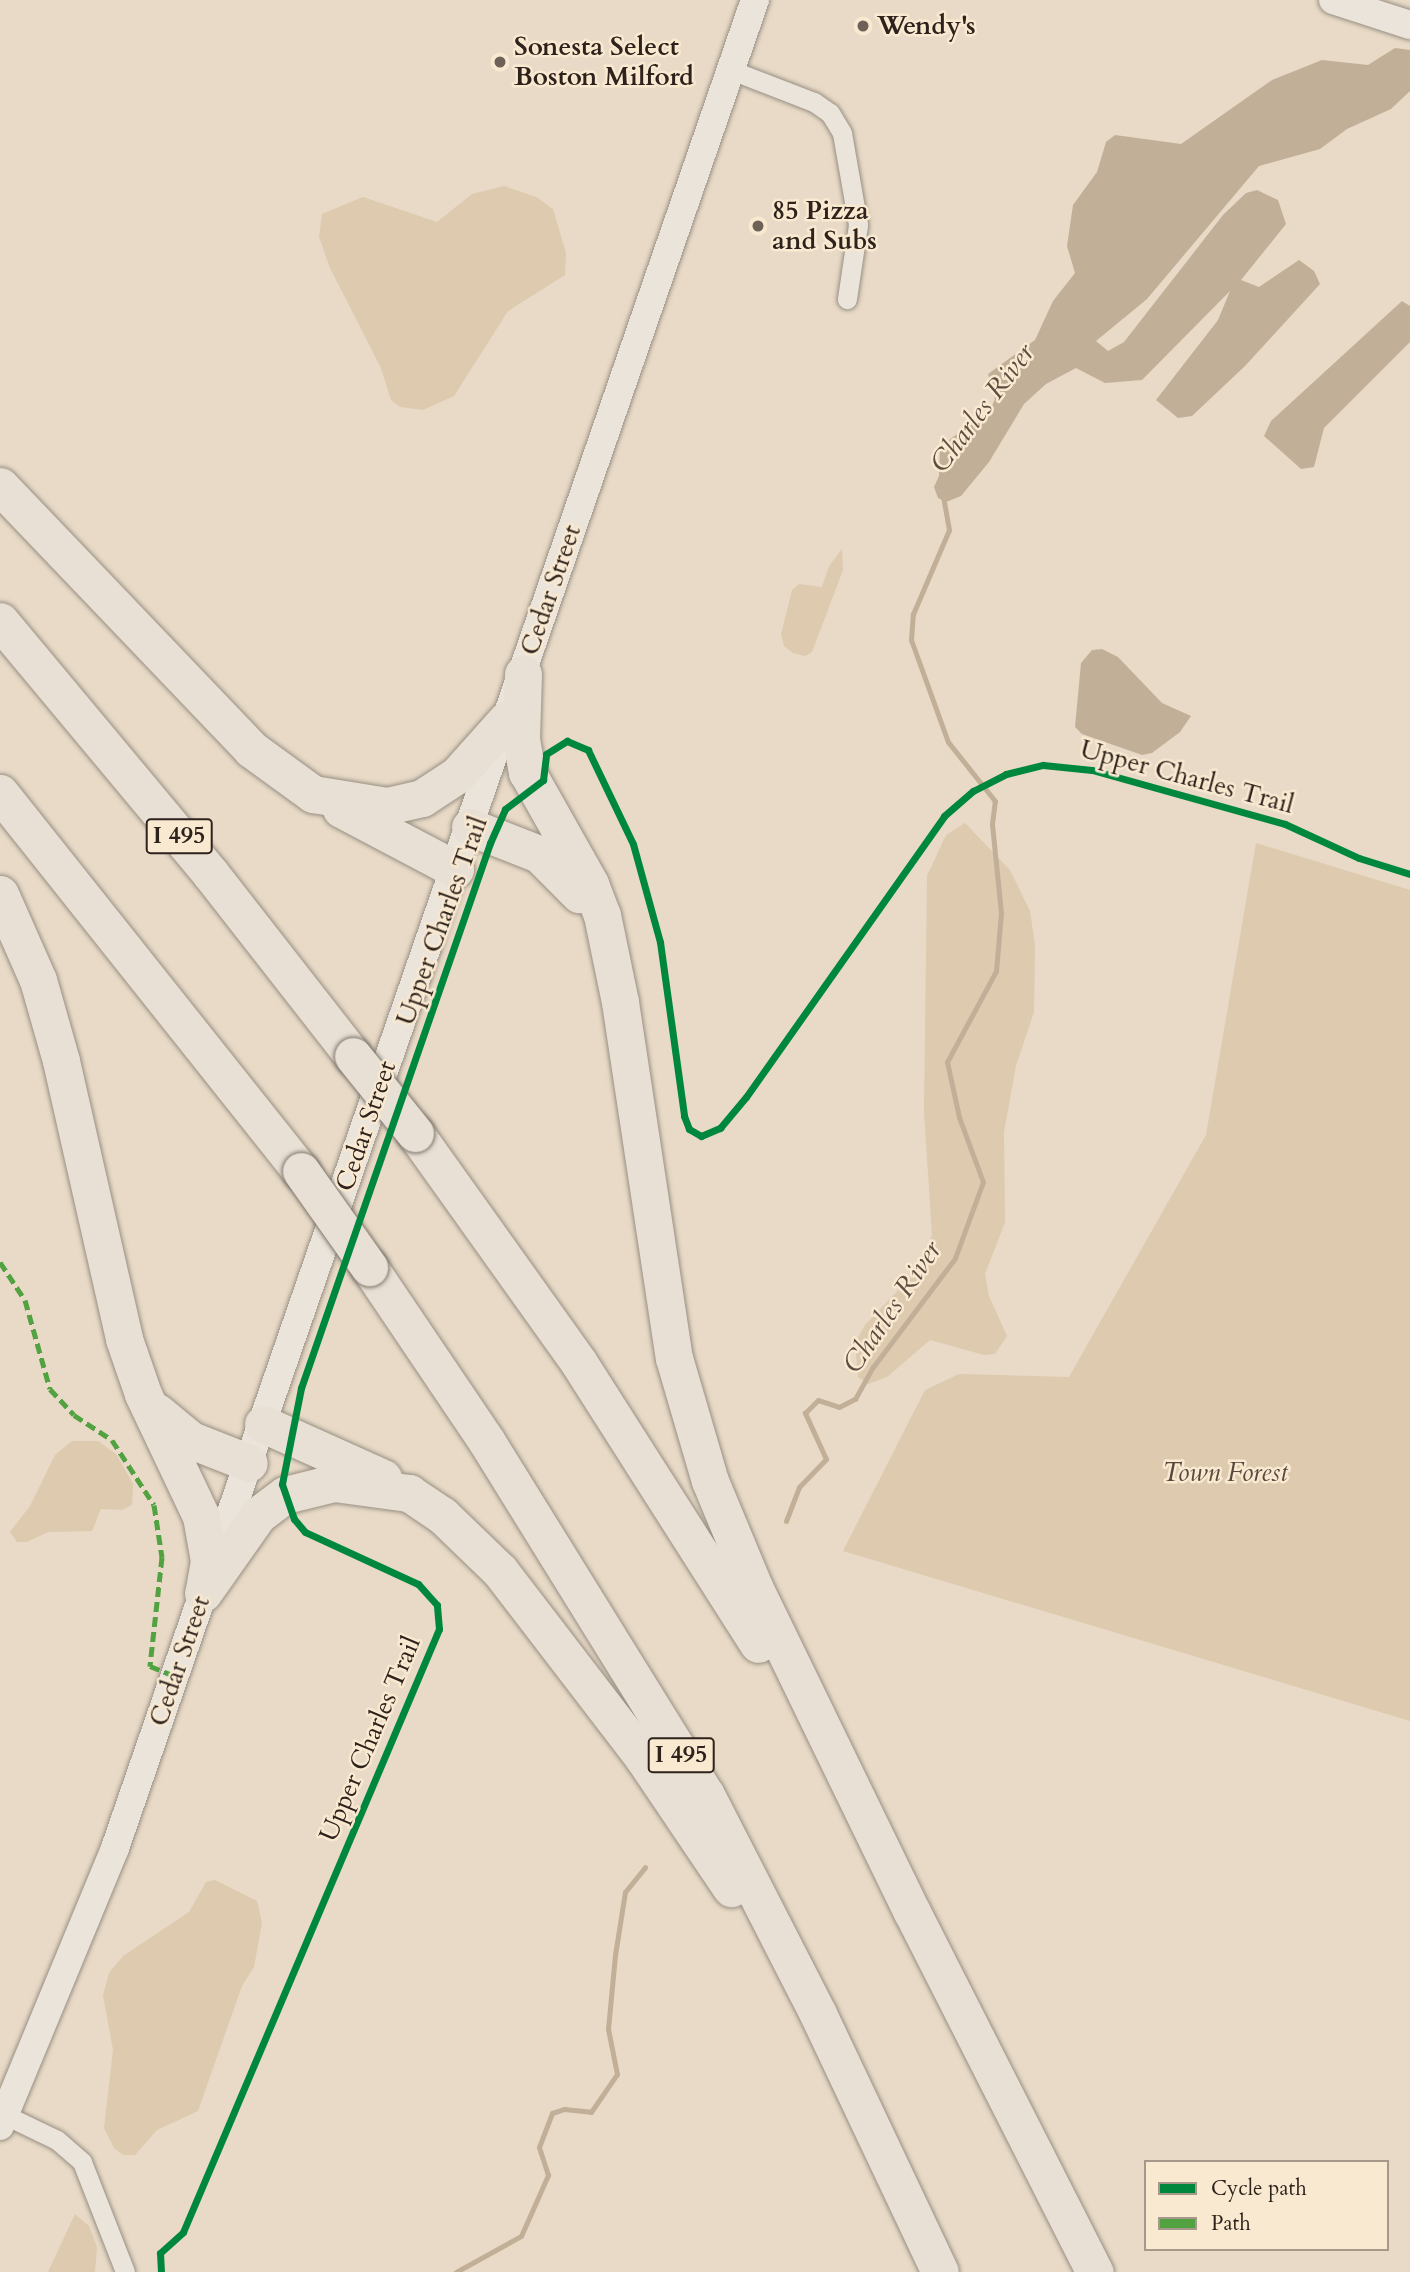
<!DOCTYPE html>
<style>
body{margin:0}
#map{position:relative;width:1410px;height:2272px;overflow:hidden;background:#e8dac6;font-family:Cardo,serif}
div>[style]{position:absolute}
.green>*{inset:0;background:#ddcaaf}
.water>*{inset:0;background:#c2af97}
.stream>*{height:5px;margin:-2.5px;padding:0 2.5px;transform-origin:2.5px;border-radius:2.5px;background:#c2af97}
.roads{filter:drop-shadow(0 0 2px #988f83) drop-shadow(0 0 2px #988f83)}
.minor>*{height:19px;margin:-9.5px;padding:0 9.5px;transform-origin:9.5px;border-radius:9.5px;background:#ebe4da}
.secondary>*{height:28px;margin:-14px;padding:0 14px;transform-origin:14px;border-radius:14px;background:#ebe4da}
.motorway>*{height:37px;margin:-18.5px;padding:0 18.5px;transform-origin:18.5px;border-radius:18.5px;background:#e8e0d4}
.bridges{filter:drop-shadow(0 0 2px #7e766c) drop-shadow(0 0 2px #7e766c)}
.motorway-bridge>*{height:37px;margin:-18.5px;padding:0 18.5px;transform-origin:18.5px;border-radius:18.5px;background:#e8e0d4}
.quiet>*{height:5px;margin-top:-2.5px;transform-origin:0;background:repeating-linear-gradient(90deg,#52a241 0 10px,transparent 0 15px)}
.cycleway>*{height:7px;margin:-3.5px;padding:0 3.5px;transform-origin:3.5px;border-radius:3.5px;background:#00873e}
.dots>*{width:19px;height:19px;translate:-50% -50%;box-sizing:border-box;border:4px solid #f9e9d1;border-radius:50%}
span{translate:-50% -50%;white-space:nowrap;text-align:center;line-height:1.15;-webkit-text-stroke:5px #f9e9d1;paint-order:stroke}
.shield-label span{padding:2px 5px;background:#f9e9d1;border:2px solid;border-radius:5px;-webkit-text-stroke-width:0}
.shield-label{font-size:24px;color:#2d221c;font-weight:700}
.poi-label{font-size:26px;color:#2d221c;font-weight:700}
.left{translate:0 -50%;text-align:left}
.street-label{font-size:26px;color:#2d221c}
.park-label{font-size:26px;color:#57493c;font-style:italic}
.water-label{font-size:28px;color:#5c4d40;font-style:italic}
.legend{position:absolute;left:1144px;top:2160px;width:245px;height:91px;box-sizing:border-box;background:#f9e9d1;border:2px solid #a79989;margin:0;padding:9px 12px;list-style:none;font-size:21px;color:#2d221c}
.legend li{display:flex;align-items:center;gap:14px;height:35px}
.legend b{width:35px;border:2px solid #a79989}
</style>
<div id="map">
<div class="green">
<i style="clip-path:polygon(504px 186px,536px 197px,553px 209px,566px 253px,565px 275px,508px 311px,454px 396px,423px 410px,400px 407px,391px 400px,381px 368px,330px 268px,319px 237px,322px 214px,363px 197px,437px 222px,472px 194px)"></i>
<i style="clip-path:polygon(842px 549px,843px 570px,812px 652px,805px 656px,793px 653px,784px 646px,781px 634px,792px 590px,799px 584px,822px 587px,829px 566px)"></i>
<i style="clip-path:polygon(965px 823px,1010px 870px,1030px 911px,1035px 945px,1034px 1012px,1016px 1066px,1004px 1132px,1005px 1222px,985px 1274px,989px 1296px,1007px 1336px,995px 1354px,984px 1355px,930px 1340px,887px 1377px,868px 1384px,858px 1377px,855px 1343px,865px 1325px,920px 1267px,932px 1235px,924px 1112px,927px 876px,946px 835px)"></i>
<i style="clip-path:polygon(1256px 843px,1410px 890px,1410px 1721px,843px 1551px,925px 1390px,959px 1374px,1069px 1377px,1206px 1135px)"></i>
<i style="clip-path:polygon(72px 1441px,98px 1441px,116px 1454px,133px 1484px,132px 1505px,122px 1510px,101px 1509px,92px 1531px,48px 1532px,27px 1542px,17px 1542px,10px 1532px,30px 1506px,55px 1455px)"></i>
<i style="clip-path:polygon(215px 1880px,257px 1901px,262px 1923px,254px 1967px,242px 1986px,198px 2111px,157px 2130px,135px 2155px,123px 2155px,114px 2148px,104px 2128px,113px 2050px,103px 1995px,109px 1973px,123px 1956px,189px 1912px,206px 1882px)"></i>
<i style="clip-path:polygon(75px 2214px,89px 2226px,97px 2247px,95px 2272px,48px 2272px)"></i>
</div>
<div class="water">
<i style="clip-path:polygon(1395px 48px,1410px 50px,1410px 91px,1391px 109px,1347px 129px,1320px 149px,1259px 166px,1147px 299px,1096px 341px,1108px 351px,1124px 342px,1223px 215px,1246px 193px,1257px 190px,1278px 200px,1286px 224px,1241px 280px,1259px 287px,1299px 260px,1314px 271px,1320px 284px,1245px 366px,1192px 416px,1178px 418px,1156px 400px,1218px 320px,1230px 291px,1142px 380px,1105px 383px,1076px 368px,1046px 384px,1024px 404px,989px 462px,961px 496px,946px 502px,938px 498px,934px 487px,939px 476px,940px 447px,991px 408px,995px 399px,988px 374px,1035px 340px,1053px 301px,1075px 273px,1067px 246px,1073px 205px,1097px 172px,1106px 142px,1115px 135px,1181px 144px,1272px 80px,1322px 60px,1368px 65px)"></i>
<i style="clip-path:polygon(1402px 301px,1410px 306px,1410px 342px,1324px 428px,1314px 467px,1301px 469px,1264px 436px,1271px 421px)"></i>
<i style="clip-path:polygon(1102px 649px,1118px 657px,1162px 703px,1191px 716px,1180px 732px,1152px 753px,1142px 755px,1082px 734px,1075px 727px,1081px 663px,1092px 650px)"></i>
</div>
<div class="stream">
<i style="left:786px;top:1521px;width:36px;rotate:-69deg"></i>
<i style="left:799px;top:1487px;width:39px;rotate:-46deg"></i>
<i style="left:826px;top:1459px;width:51px;rotate:-114.5deg"></i>
<i style="left:805px;top:1413px;width:18px;rotate:-45deg"></i>
<i style="left:818px;top:1400px;width:22px;rotate:18deg"></i>
<i style="left:839px;top:1407px;width:18px;rotate:-27deg"></i>
<i style="left:855px;top:1399px;width:37px;rotate:-61deg"></i>
<i style="left:873px;top:1367px;width:136px;rotate:-53deg"></i>
<i style="left:955px;top:1258px;width:81px;rotate:-69.8deg"></i>
<i style="left:983px;top:1182px;width:69px;rotate:-110.3deg"></i>
<i style="left:959px;top:1117px;width:56px;rotate:-102.3deg"></i>
<i style="left:947px;top:1062px;width:103px;rotate:-61.7deg"></i>
<i style="left:996px;top:971px;width:58px;rotate:-85.1deg"></i>
<i style="left:1001px;top:913px;width:89px;rotate:-95.8deg"></i>
<i style="left:992px;top:824px;width:23px;rotate:-83deg"></i>
<i style="left:995px;top:801px;width:75px;rotate:-128.5deg"></i>
<i style="left:948px;top:742px;width:109px;rotate:-109.9deg"></i>
<i style="left:911px;top:640px;width:26px;rotate:-86deg"></i>
<i style="left:913px;top:614px;width:91px;rotate:-66.8deg"></i>
<i style="left:949px;top:530px;width:35px;rotate:-100deg"></i>
<i style="left:456px;top:2272px;width:74px;rotate:-29deg"></i>
<i style="left:521px;top:2236px;width:67px;rotate:-66.1deg"></i>
<i style="left:548px;top:2175px;width:29px;rotate:-108deg"></i>
<i style="left:539px;top:2147px;width:36px;rotate:-69deg"></i>
<i style="left:552px;top:2113px;width:13px;rotate:-18deg"></i>
<i style="left:564px;top:2109px;width:27px;rotate:6deg"></i>
<i style="left:591px;top:2112px;width:46px;rotate:-55.6deg"></i>
<i style="left:617px;top:2074px;width:46px;rotate:-101.3deg"></i>
<i style="left:608px;top:2029px;width:74px;rotate:-84.6deg"></i>
<i style="left:615px;top:1955px;width:64px;rotate:-81deg"></i>
<i style="left:625px;top:1892px;width:32px;rotate:-51deg"></i>
</div>
<div class="roads">
<div class="minor">
<i style="left:731px;top:70px;width:89px;rotate:21.1deg"></i>
<i style="left:814px;top:102px;width:19px;rotate:35deg"></i>
<i style="left:830px;top:113px;width:23px;rotate:59deg"></i>
<i style="left:842px;top:133px;width:93px;rotate:80.1deg"></i>
<i style="left:858px;top:225px;width:75px;rotate:98.5deg"></i>
<i style="left:5px;top:2115px;width:58px;rotate:25.7deg"></i>
<i style="left:57px;top:2140px;width:33px;rotate:41deg"></i>
<i style="left:82px;top:2162px;width:118px;rotate:68.6deg"></i>
</div>
<div class="secondary">
<i style="left:1333px;top:0;width:81px;rotate:18deg"></i>
<i style="left:0;top:2126px;width:301px;rotate:-67.5deg"></i>
<i style="left:115px;top:1848px;width:1956px;rotate:-70.9deg"></i>
</div>
<div class="motorway">
<i style="left:0;top:486px;width:364px;rotate:46.3deg"></i>
<i style="left:251px;top:749px;width:77px;rotate:36deg"></i>
<i style="left:313px;top:794px;width:75px;rotate:9.2deg"></i>
<i style="left:387px;top:806px;width:36px;rotate:-13deg"></i>
<i style="left:422px;top:798px;width:42px;rotate:-33.3deg"></i>
<i style="left:457px;top:775px;width:75px;rotate:-48.2deg"></i>
<i style="left:0;top:621px;width:328px;rotate:50.2deg"></i>
<i style="left:210px;top:873px;width:232px;rotate:52deg"></i>
<i style="left:523px;top:674px;width:65px;rotate:91.8deg"></i>
<i style="left:521px;top:739px;width:34px;rotate:80deg"></i>
<i style="left:527px;top:772px;width:129px;rotate:60.6deg"></i>
<i style="left:590px;top:884px;width:33px;rotate:69deg"></i>
<i style="left:602px;top:915px;width:89px;rotate:78.3deg"></i>
<i style="left:620px;top:1002px;width:360px;rotate:81.4deg"></i>
<i style="left:674px;top:1358px;width:128px;rotate:73.7deg"></i>
<i style="left:710px;top:1481px;width:117px;rotate:67.4deg"></i>
<i style="left:755px;top:1589px;width:359px;rotate:64.1deg"></i>
<i style="left:912px;top:1912px;width:404px;rotate:63.1deg"></i>
<i style="left:0;top:793px;width:483px;rotate:51.5deg"></i>
<i style="left:341px;top:809px;width:129px;rotate:27.8deg"></i>
<i style="left:470px;top:827px;width:74px;rotate:21.4deg"></i>
<i style="left:539px;top:854px;width:57px;rotate:45deg"></i>
<i style="left:0;top:894px;width:94px;rotate:66.2deg"></i>
<i style="left:38px;top:980px;width:84px;rotate:74.1deg"></i>
<i style="left:61px;top:1061px;width:285px;rotate:77.2deg"></i>
<i style="left:124px;top:1339px;width:58px;rotate:70.9deg"></i>
<i style="left:143px;top:1394px;width:135px;rotate:64.6deg"></i>
<i style="left:201px;top:1516px;width:46px;rotate:79.9deg"></i>
<i style="left:209px;top:1561px;width:28px;rotate:100deg"></i>
<i style="left:415px;top:1133px;width:282px;rotate:54.5deg"></i>
<i style="left:579px;top:1363px;width:333px;rotate:57.5deg"></i>
<i style="left:369px;top:1267px;width:211px;rotate:56deg"></i>
<i style="left:487px;top:1442px;width:415px;rotate:58.2deg"></i>
<i style="left:706px;top:1795px;width:246px;rotate:62.9deg"></i>
<i style="left:818px;top:2014px;width:285px;rotate:64.7deg"></i>
<i style="left:157px;top:1412px;width:44px;rotate:39.5deg"></i>
<i style="left:191px;top:1440px;width:62px;rotate:21.6deg"></i>
<i style="left:263px;top:1424px;width:132px;rotate:24.2deg"></i>
<i style="left:203px;top:1593px;width:95px;rotate:-54.8deg"></i>
<i style="left:258px;top:1515px;width:34px;rotate:-37deg"></i>
<i style="left:285px;top:1495px;width:50px;rotate:-13.8deg"></i>
<i style="left:334px;top:1483px;width:76px;rotate:7.6deg"></i>
<i style="left:409px;top:1493px;width:40px;rotate:34deg"></i>
<i style="left:442px;top:1515px;width:81px;rotate:44deg"></i>
<i style="left:500px;top:1571px;width:237px;rotate:52.5deg"></i>
<i style="left:644px;top:1759px;width:156px;rotate:56deg"></i>
</div>
</div>
<div class="bridges">
<div class="motorway-bridge">
<i style="left:353px;top:1056px;width:99px;rotate:51.2deg"></i>
<i style="left:301px;top:1171px;width:118px;rotate:54.7deg"></i>
</div>
</div>
<div class="quiet">
<i style="left:0;top:1262px;width:45px;rotate:56.7deg"></i>
<i style="left:25px;top:1300px;width:92px;rotate:74.3deg"></i>
<i style="left:50px;top:1389px;width:35px;rotate:47deg"></i>
<i style="left:74px;top:1415px;width:45px;rotate:33.3deg"></i>
<i style="left:112px;top:1440px;width:77px;rotate:57.1deg"></i>
<i style="left:154px;top:1505px;width:53px;rotate:81.3deg"></i>
<i style="left:162px;top:1557px;width:110px;rotate:96.3deg"></i>
<i style="left:150px;top:1666px;width:27px;rotate:22deg"></i>
</div>
<div class="cycleway">
<i style="left:161px;top:2272px;width:19px;rotate:-93deg"></i>
<i style="left:160px;top:2253px;width:31px;rotate:-42deg"></i>
<i style="left:183px;top:2232px;width:655px;rotate:-67deg"></i>
<i style="left:439px;top:1629px;width:24px;rotate:-95deg"></i>
<i style="left:437px;top:1605px;width:28px;rotate:-132deg"></i>
<i style="left:418px;top:1584px;width:124px;rotate:-155.3deg"></i>
<i style="left:305px;top:1532px;width:17px;rotate:-130deg"></i>
<i style="left:294px;top:1519px;width:37px;rotate:-109deg"></i>
<i style="left:282px;top:1484px;width:98px;rotate:-78.8deg"></i>
<i style="left:301px;top:1388px;width:577px;rotate:-70.87deg"></i>
<i style="left:490px;top:843px;width:37px;rotate:-66deg"></i>
<i style="left:505px;top:809px;width:48px;rotate:-37.3deg"></i>
<i style="left:543px;top:780px;width:26px;rotate:-83deg"></i>
<i style="left:546px;top:754px;width:25px;rotate:-32deg"></i>
<i style="left:567px;top:741px;width:23px;rotate:23deg"></i>
<i style="left:588px;top:750px;width:104px;rotate:64.4deg"></i>
<i style="left:633px;top:844px;width:102px;rotate:74.6deg"></i>
<i style="left:660px;top:942px;width:176px;rotate:82.1deg"></i>
<i style="left:684px;top:1116px;width:14px;rotate:69deg"></i>
<i style="left:689px;top:1129px;width:14px;rotate:30deg"></i>
<i style="left:701px;top:1136px;width:21px;rotate:-23deg"></i>
<i style="left:720px;top:1128px;width:40px;rotate:-50deg"></i>
<i style="left:746px;top:1097px;width:344px;rotate:-54.8deg"></i>
<i style="left:944px;top:816px;width:38px;rotate:-41deg"></i>
<i style="left:973px;top:791px;width:37px;rotate:-27deg"></i>
<i style="left:1006px;top:774px;width:38px;rotate:-14deg"></i>
<i style="left:1043px;top:765px;width:49px;rotate:5.8deg"></i>
<i style="left:1092px;top:770px;width:200px;rotate:15.6deg"></i>
<i style="left:1285px;top:824px;width:81px;rotate:24.7deg"></i>
<i style="left:1359px;top:858px;width:53px;rotate:17.4deg"></i>
</div>
<div class="dots">
<i style="left:863px;top:26px;background:#6e6258"></i>
<i style="left:500px;top:62px;background:#6e6258"></i>
<i style="left:758px;top:226px;background:#6e6258"></i>
</div>
<div class="shield-label">
<span style="left:179px;top:836px">I 495</span>
<span style="left:681px;top:1755px">I 495</span>
</div>
<div class="poi-label">
<span class="left" style="left:877px;top:26px">Wendy's</span>
<span class="left" style="left:514px;top:62px">Sonesta Select<br>Boston Milford</span>
<span class="left" style="left:772px;top:226px">85 Pizza<br>and Subs</span>
</div>
<div class="street-label">
<span style="left:551px;top:590px;rotate:-71deg">Cedar Street</span>
<span style="left:1187px;top:777px;rotate:15deg">Upper Charles Trail</span>
<span style="left:442px;top:921px;rotate:-70deg">Upper Charles Trail</span>
<span style="left:366px;top:1126px;rotate:-71deg">Cedar Street</span>
<span style="left:180px;top:1661px;rotate:-71deg">Cedar Street</span>
<span style="left:370px;top:1739px;rotate:-67deg">Upper Charles Trail</span>
</div>
<div class="park-label">
<span style="left:1225px;top:1473px">Town Forest</span>
</div>
<div class="water-label">
<span style="left:982px;top:408px;rotate:-53deg">Charles River</span>
<span style="left:892px;top:1307px;rotate:-56deg">Charles River</span>
</div>
<ul class="legend">
<li><b style="height:9px;background:#00873e"></b>Cycle path</li>
<li><b style="height:9px;background:#52a241"></b>Path</li>
</ul>
</div>
